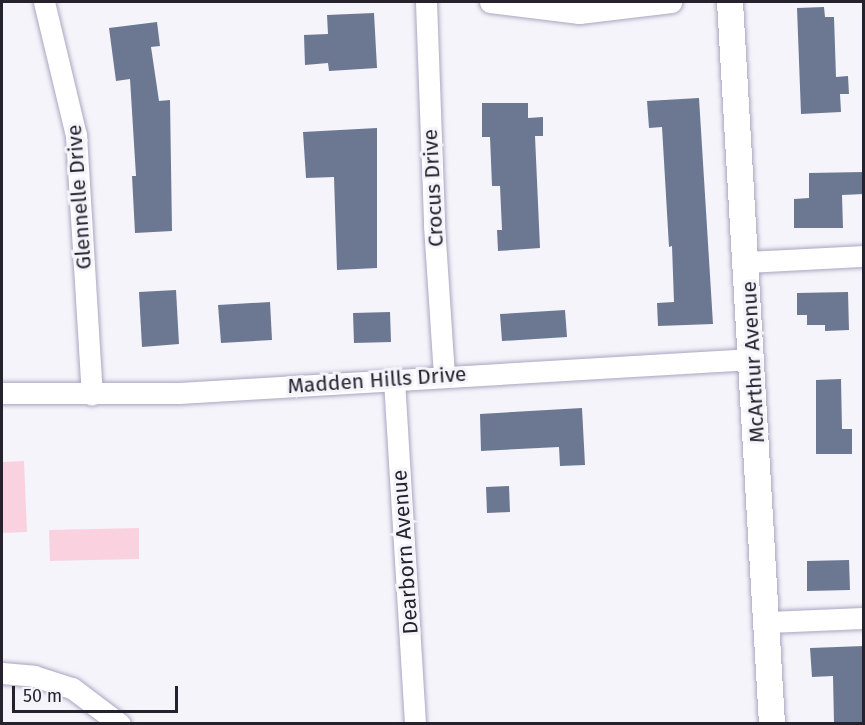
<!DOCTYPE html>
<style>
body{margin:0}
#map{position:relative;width:865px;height:725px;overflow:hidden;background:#f5f4fa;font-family:"Fira Sans",sans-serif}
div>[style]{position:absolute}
.green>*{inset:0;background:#fad2df}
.building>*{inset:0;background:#6c7891}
.roads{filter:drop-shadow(0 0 2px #aba5c1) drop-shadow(0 0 2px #aba5c1)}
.minor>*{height:21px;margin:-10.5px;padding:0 10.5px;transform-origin:10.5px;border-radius:10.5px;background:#fff}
.tertiary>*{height:26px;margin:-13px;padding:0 13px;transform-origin:13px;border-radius:13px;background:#fff}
span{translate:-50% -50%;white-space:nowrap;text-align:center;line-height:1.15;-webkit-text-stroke:6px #f5f4fa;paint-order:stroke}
.street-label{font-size:21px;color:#25222d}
.frame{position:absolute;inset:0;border:3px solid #25222d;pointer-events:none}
.scale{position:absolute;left:12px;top:686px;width:166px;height:27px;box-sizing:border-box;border:3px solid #25222d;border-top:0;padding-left:8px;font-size:18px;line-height:21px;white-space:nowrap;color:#25222d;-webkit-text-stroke:4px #f5f4fa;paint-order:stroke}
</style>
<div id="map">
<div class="green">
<i style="clip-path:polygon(24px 461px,27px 532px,2px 533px,2px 462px)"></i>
<i style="clip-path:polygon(139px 528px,139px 559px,50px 561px,49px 530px)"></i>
</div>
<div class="building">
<i style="clip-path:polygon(824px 7px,825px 17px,834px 17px,836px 77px,848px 76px,849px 94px,840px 94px,841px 112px,801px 114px,797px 8px)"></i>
<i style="clip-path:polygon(374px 13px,377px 68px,329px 71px,328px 63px,305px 65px,304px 35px,328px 34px,327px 15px)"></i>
<i style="clip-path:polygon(157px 22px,160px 46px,151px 47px,159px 101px,170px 100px,172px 231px,135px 233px,132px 176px,136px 176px,130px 79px,116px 81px,109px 28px)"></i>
<i style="clip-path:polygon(699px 98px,713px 324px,658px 326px,657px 303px,674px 302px,672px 246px,669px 247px,662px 127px,649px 128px,647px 101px)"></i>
<i style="clip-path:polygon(482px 103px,528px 103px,528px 118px,543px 117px,543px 136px,535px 136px,540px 248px,498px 251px,497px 230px,502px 230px,500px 186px,492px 186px,490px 137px,482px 137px)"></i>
<i style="clip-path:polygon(377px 128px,377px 268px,337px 270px,334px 177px,306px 178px,303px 132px)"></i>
<i style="clip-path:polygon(864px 172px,864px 194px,842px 195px,843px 228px,794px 228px,794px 199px,809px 198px,809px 173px)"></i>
<i style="clip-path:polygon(176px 290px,179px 344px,142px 347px,139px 292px)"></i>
<i style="clip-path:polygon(848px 292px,849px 330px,825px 331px,825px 325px,807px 325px,807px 315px,797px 315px,797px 293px)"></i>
<i style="clip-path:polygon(270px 302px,272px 340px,221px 343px,218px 305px)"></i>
<i style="clip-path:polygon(565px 310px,567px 337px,502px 341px,500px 314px)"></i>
<i style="clip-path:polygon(390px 312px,391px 342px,354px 343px,353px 313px)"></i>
<i style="clip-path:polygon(841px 379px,842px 429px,852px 429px,852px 454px,816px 454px,816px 380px)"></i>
<i style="clip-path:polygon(582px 408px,585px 465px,560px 466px,559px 447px,481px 451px,480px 414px)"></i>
<i style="clip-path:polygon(509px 486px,510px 512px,487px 513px,486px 487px)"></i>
<i style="clip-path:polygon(849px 560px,850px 590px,807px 591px,807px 561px)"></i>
<i style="clip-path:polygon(864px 646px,864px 723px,834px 723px,833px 676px,812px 677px,810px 648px)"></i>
</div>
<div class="roads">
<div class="minor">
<i style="left:44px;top:2px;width:137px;rotate:76.5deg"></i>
<i style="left:76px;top:135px;width:260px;rotate:86.5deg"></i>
<i style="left:426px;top:2px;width:223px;rotate:87.9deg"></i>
<i style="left:434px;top:225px;width:150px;rotate:86.2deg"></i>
<i style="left:490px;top:2px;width:90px;rotate:7deg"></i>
<i style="left:579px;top:13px;width:93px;rotate:-6.8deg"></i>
<i style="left:748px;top:262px;width:116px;rotate:-3deg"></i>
<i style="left:394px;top:380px;width:345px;rotate:86.5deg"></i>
<i style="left:2px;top:393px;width:177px"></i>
<i style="left:179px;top:393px;width:574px;rotate:-3.4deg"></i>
<i style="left:767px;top:622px;width:97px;rotate:-2.4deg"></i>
<i style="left:2px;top:673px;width:32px;rotate:5deg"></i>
<i style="left:34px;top:676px;width:40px;rotate:18deg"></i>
<i style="left:72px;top:688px;width:60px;rotate:36.9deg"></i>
</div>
<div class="tertiary">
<i style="left:730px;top:2px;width:723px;rotate:86.67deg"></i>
</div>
</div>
<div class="street-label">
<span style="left:433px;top:188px;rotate:-93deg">Crocus Drive</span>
<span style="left:79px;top:197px;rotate:-94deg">Glennelle Drive</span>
<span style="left:753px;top:362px;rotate:-93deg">McArthur Avenue</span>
<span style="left:377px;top:380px;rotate:-4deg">Madden Hills Drive</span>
<span style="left:405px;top:552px;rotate:-94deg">Dearborn Avenue</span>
</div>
<div class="frame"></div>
<div class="scale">50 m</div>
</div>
